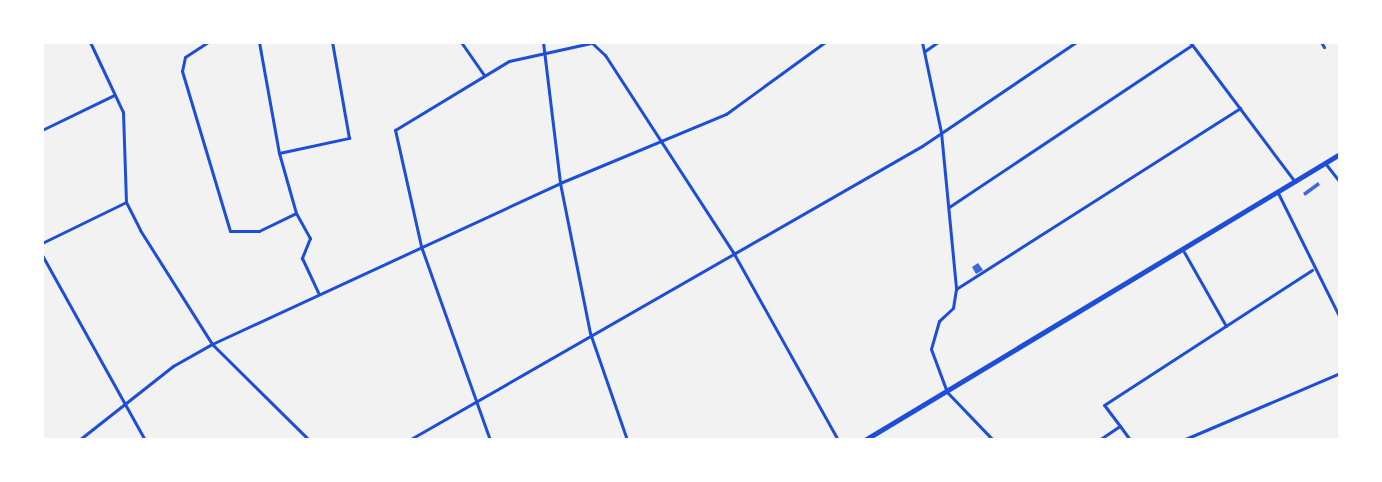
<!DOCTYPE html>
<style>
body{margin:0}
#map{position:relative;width:1382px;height:482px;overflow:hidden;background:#f2f2f2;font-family:Spectral,serif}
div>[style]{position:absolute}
.building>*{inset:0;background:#3d67dc}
.minor>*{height:3px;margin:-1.5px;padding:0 1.5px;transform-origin:1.5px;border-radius:1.5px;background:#1d4ed8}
.secondary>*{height:4.5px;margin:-2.25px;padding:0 2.25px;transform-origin:2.25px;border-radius:2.25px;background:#1d4ed8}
span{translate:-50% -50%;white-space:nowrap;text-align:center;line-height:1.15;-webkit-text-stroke:6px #fff;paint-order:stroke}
.frame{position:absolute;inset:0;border:44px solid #fff;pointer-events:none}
</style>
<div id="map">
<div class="building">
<i style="clip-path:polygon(1318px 182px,1320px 185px,1305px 196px,1303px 193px)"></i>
<i style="clip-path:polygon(978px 263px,983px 270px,976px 274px,972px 267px)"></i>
</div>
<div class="minor">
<i style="left:90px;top:42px;width:77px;rotate:64.8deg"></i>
<i style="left:123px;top:112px;width:90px;rotate:88.1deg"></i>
<i style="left:126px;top:202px;width:31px;rotate:63deg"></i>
<i style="left:140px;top:230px;width:135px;rotate:57.7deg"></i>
<i style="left:212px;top:344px;width:136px;rotate:44.7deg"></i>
<i style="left:208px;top:42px;width:27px;rotate:147deg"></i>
<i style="left:185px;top:57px;width:14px;rotate:102deg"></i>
<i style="left:182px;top:71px;width:167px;rotate:73.3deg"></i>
<i style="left:230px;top:231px;width:29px"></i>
<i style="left:259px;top:231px;width:41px;rotate:-25.9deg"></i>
<i style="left:259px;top:42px;width:113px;rotate:79.8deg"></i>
<i style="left:279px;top:153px;width:62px;rotate:74.2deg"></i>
<i style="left:296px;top:213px;width:29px;rotate:61deg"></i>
<i style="left:310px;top:238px;width:22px;rotate:112deg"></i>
<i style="left:302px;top:258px;width:38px;rotate:65deg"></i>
<i style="left:461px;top:42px;width:40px;rotate:55.1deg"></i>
<i style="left:543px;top:42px;width:142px;rotate:83.1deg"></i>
<i style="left:560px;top:183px;width:153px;rotate:78.7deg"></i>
<i style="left:590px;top:333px;width:113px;rotate:70.9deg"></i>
<i style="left:922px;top:42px;width:92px;rotate:78.1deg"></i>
<i style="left:941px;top:132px;width:158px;rotate:84.5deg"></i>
<i style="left:956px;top:289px;width:19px;rotate:99deg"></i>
<i style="left:953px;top:308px;width:19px;rotate:137deg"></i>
<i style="left:939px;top:321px;width:29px;rotate:106deg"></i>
<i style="left:931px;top:349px;width:46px;rotate:69.6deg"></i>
<i style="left:947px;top:392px;width:66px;rotate:46.2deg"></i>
<i style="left:1190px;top:42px;width:175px;rotate:53.1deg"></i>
<i style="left:1321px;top:42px;width:6px;rotate:59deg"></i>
<i style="left:592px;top:43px;width:18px;rotate:43deg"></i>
<i style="left:605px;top:55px;width:235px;rotate:57deg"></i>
<i style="left:733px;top:252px;width:215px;rotate:60.8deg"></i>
<i style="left:925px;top:51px;width:16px;rotate:-35deg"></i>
<i style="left:42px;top:130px;width:80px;rotate:-25.9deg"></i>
<i style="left:279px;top:153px;width:72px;rotate:-12.1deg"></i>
<i style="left:349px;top:138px;width:97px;rotate:-100deg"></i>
<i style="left:1325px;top:163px;width:24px;rotate:52deg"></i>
<i style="left:1278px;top:193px;width:140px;rotate:63.6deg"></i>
<i style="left:949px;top:207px;width:292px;rotate:-33.7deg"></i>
<i style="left:42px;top:243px;width:93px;rotate:-26deg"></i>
<i style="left:1184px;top:252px;width:85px;rotate:60.4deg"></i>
<i style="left:42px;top:255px;width:212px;rotate:60.9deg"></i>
<i style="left:956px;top:289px;width:337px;rotate:-32.5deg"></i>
<i style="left:1120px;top:426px;width:26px;rotate:-127deg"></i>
<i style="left:1104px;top:405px;width:248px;rotate:-33deg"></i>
<i style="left:79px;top:440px;width:120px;rotate:-38.2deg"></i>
<i style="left:173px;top:366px;width:45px;rotate:-29.4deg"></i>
<i style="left:212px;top:344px;width:383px;rotate:-24.8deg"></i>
<i style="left:560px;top:183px;width:180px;rotate:-22.6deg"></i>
<i style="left:726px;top:114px;width:122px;rotate:-36deg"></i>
<i style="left:409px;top:440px;width:591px;rotate:-29.82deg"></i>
<i style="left:922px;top:146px;width:186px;rotate:-34deg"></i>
<i style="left:490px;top:440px;width:206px;rotate:-109.6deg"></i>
<i style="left:421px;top:246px;width:119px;rotate:-102.6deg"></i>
<i style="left:395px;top:130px;width:133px;rotate:-31.2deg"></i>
<i style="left:509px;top:61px;width:84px;rotate:-12.4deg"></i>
<i style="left:1099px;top:440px;width:25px;rotate:-34deg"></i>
<i style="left:1120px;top:426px;width:17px;rotate:54deg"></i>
<i style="left:1183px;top:440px;width:171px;rotate:-23.1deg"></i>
</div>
<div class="secondary">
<i style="left:865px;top:440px;width:554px;rotate:-31.05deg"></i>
</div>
<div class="frame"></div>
</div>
